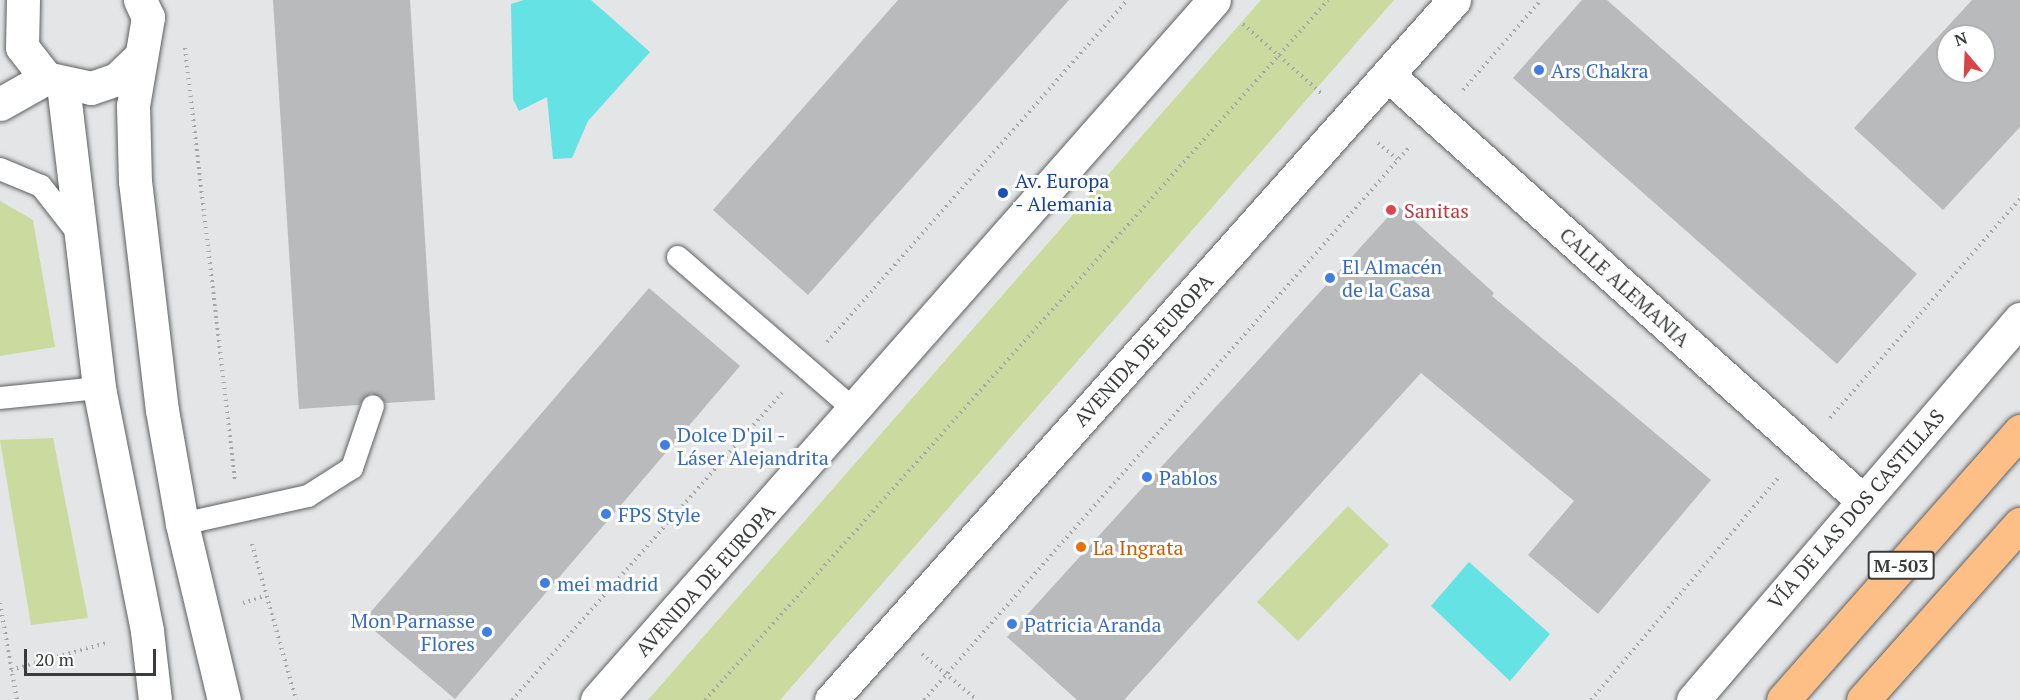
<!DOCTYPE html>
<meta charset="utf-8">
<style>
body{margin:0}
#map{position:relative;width:2020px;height:700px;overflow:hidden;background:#e3e5e6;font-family:"PT Serif",serif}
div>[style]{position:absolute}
.green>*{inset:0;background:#cbda9f}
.water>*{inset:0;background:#65e2e3}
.building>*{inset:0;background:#b8babb}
.path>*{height:4px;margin-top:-2px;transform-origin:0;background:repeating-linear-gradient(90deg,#a5a7a7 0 1.5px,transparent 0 6px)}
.roads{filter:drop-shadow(0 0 2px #5f6061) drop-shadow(0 0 2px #5f6061)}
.service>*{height:22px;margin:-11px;padding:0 11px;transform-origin:11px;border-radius:11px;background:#fff}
.minor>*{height:33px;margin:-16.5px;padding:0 16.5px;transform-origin:16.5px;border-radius:16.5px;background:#fff}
.tertiary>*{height:33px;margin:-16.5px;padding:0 16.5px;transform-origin:16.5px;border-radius:16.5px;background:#fff}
.motorway>*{height:33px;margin:-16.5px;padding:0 16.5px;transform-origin:16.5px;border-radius:16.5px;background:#febf87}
.dots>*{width:16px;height:16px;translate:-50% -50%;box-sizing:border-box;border:3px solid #fff;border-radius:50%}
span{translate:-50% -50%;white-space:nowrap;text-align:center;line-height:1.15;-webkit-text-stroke:6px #fff;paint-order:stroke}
.shield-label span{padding:2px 4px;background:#fff;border:2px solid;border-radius:4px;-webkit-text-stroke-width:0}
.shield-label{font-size:18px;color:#3a3b3b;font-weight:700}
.shop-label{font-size:20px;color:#366cbe}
.left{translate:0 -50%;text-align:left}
.right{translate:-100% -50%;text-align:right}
.transit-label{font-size:20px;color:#164399}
.health-label{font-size:20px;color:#be3a42}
.street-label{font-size:20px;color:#3a3b3b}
.food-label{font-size:20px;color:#c56008}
.north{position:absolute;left:1936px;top:24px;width:60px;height:60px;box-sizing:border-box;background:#fff;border:2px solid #b0b1b1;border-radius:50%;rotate:341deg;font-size:16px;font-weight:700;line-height:24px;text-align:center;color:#3a3b3b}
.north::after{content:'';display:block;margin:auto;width:21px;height:27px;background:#d54649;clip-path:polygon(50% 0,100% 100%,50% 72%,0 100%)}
.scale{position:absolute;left:24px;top:649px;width:132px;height:27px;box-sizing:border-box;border:3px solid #3a3b3b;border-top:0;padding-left:8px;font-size:18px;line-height:21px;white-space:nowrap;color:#3a3b3b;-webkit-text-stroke:4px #fff;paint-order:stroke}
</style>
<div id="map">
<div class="green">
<i style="clip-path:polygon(1261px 0,1394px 0,780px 700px,648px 700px)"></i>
<i style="clip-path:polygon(0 201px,33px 220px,55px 347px,0 356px)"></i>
<i style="clip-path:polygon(53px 438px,88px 618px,31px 625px,0 440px)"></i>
<i style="clip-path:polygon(1348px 506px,1389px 545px,1298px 641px,1257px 602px)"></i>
</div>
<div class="water">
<i style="clip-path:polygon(524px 0,591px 0,650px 52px,588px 121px,572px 158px,553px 159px,547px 97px,519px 111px,513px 99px,511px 4px)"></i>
<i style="clip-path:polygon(1469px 562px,1550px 634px,1510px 681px,1431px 606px)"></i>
</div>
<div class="building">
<i style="clip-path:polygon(273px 0,410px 0,435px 400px,386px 403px,371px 393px,359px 405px,299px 409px)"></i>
<i style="clip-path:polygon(898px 0,1069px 0,808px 295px,713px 210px)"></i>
<i style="clip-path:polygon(1582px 0,1607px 0,1917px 274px,1837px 364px,1513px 78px)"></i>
<i style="clip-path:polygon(evenodd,1972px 0,2020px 0,2020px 127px,1943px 210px,1854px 128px,1972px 0,1948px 36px,1984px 36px,1984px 72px,1948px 72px,1948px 36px)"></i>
<i style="clip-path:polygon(1398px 206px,1494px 293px,1492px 296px,1711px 480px,1598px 614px,1528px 555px,1574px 501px,1421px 373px,1124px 700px,1077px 700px,1007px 637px)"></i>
<i style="clip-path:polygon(649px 288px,740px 366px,455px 699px,363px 621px)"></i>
</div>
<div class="path">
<i style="left:1243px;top:24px;width:104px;rotate:41.5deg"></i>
<i style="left:185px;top:48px;width:434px;rotate:83.4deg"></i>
<i style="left:1463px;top:90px;width:119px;rotate:-49.1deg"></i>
<i style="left:1378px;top:143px;width:25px;rotate:40deg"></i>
<i style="left:827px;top:342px;width:455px;rotate:-48.7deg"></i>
<i style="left:1830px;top:418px;width:290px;rotate:-49.1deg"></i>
<i style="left:252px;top:544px;width:162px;rotate:74.2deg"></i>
<i style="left:0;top:603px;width:98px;rotate:80.1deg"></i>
<i style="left:243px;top:603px;width:23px;rotate:-18deg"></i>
<i style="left:922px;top:654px;width:72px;rotate:39.9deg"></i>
<i style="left:11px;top:670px;width:102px;rotate:-15.9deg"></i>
<i style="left:512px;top:700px;width:409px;rotate:-48.7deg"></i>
<i style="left:705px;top:700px;width:937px;rotate:-48.33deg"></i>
<i style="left:924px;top:700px;width:737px;rotate:-48.74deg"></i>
<i style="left:1591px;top:700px;width:290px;rotate:-49.9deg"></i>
</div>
<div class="roads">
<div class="service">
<i style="left:0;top:169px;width:44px;rotate:22.5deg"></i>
<i style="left:41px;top:186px;width:65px;rotate:51.9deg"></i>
<i style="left:678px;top:257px;width:235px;rotate:40.9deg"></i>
<i style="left:0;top:398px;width:100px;rotate:-5.8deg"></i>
<i style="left:182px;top:524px;width:129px;rotate:-12.5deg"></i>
<i style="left:308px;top:496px;width:52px;rotate:-32.5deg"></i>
<i style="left:352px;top:468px;width:65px;rotate:-71.3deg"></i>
</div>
<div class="minor">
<i style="left:23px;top:0;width:47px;rotate:91.2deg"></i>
<i style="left:22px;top:47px;width:39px;rotate:52deg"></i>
<i style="left:46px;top:78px;width:46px;rotate:12.5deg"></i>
<i style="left:91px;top:88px;width:28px;rotate:-19deg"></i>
<i style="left:117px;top:79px;width:29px;rotate:-44deg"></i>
<i style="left:140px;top:0;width:19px;rotate:65deg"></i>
<i style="left:148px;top:17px;width:90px;rotate:99.6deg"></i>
<i style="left:133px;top:106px;width:75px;rotate:88.5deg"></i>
<i style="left:135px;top:181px;width:231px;rotate:83.3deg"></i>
<i style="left:162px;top:410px;width:116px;rotate:80deg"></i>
<i style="left:182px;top:524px;width:181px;rotate:76.6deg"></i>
<i style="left:1388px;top:75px;width:637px;rotate:41.88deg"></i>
<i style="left:63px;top:85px;width:305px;rotate:83.2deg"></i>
<i style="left:99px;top:388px;width:248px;rotate:78.8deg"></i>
<i style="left:147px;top:631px;width:69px;rotate:83.4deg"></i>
<i style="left:0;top:104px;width:53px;rotate:-29.5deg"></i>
<i style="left:1693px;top:700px;width:502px;rotate:-49.36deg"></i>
</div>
<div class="tertiary">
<i style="left:597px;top:700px;width:933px;rotate:-48.61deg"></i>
<i style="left:831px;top:700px;width:937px;rotate:-48.33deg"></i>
</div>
<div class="motorway">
<i style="left:1783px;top:700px;width:359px;rotate:-48.6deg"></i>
<i style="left:1863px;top:700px;width:236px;rotate:-48.3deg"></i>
</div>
</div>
<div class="dots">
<i style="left:1539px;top:70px;background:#3f7fe0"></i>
<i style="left:1003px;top:193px;background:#1a4fb4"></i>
<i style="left:1391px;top:210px;background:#e0444e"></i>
<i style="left:1330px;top:278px;background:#3f7fe0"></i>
<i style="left:665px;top:445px;background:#3f7fe0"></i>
<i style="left:1147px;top:477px;background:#3f7fe0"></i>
<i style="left:606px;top:514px;background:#3f7fe0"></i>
<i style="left:1081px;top:547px;background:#e8710a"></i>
<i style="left:545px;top:583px;background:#3f7fe0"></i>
<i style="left:1012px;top:624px;background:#3f7fe0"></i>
<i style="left:487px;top:632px;background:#3f7fe0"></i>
</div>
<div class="shield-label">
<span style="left:1901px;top:565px">M-503</span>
</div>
<div class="shop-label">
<span class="left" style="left:1551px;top:70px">Ars Chakra</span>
<span class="left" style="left:1342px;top:278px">El Almacén<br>de la Casa</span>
<span class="left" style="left:677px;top:446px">Dolce D'pil -<br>Láser Alejandrita</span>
<span class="left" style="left:1159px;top:477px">Pablos</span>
<span class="left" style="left:618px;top:514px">FPS Style</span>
<span class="left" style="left:557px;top:583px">mei madrid</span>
<span class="right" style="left:475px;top:632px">Mon Parnasse<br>Flores</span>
<span class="left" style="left:1024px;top:624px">Patricia Aranda</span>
</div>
<div class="transit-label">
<span class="left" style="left:1015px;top:192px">Av. Europa<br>- Alemania</span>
</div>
<div class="health-label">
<span class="left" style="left:1404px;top:210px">Sanitas</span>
</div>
<div class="street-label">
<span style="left:1625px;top:287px;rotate:42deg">CALLE ALEMANIA</span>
<span style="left:1143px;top:350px;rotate:-48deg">AVENIDA DE EUROPA</span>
<span style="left:1856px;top:509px;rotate:-49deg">VÍA DE LAS DOS CASTILLAS</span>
<span style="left:705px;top:580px;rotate:-48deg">AVENIDA DE EUROPA</span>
</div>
<div class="food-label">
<span class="left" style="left:1093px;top:547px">La Ingrata</span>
</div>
<div class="north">N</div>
<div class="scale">20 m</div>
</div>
